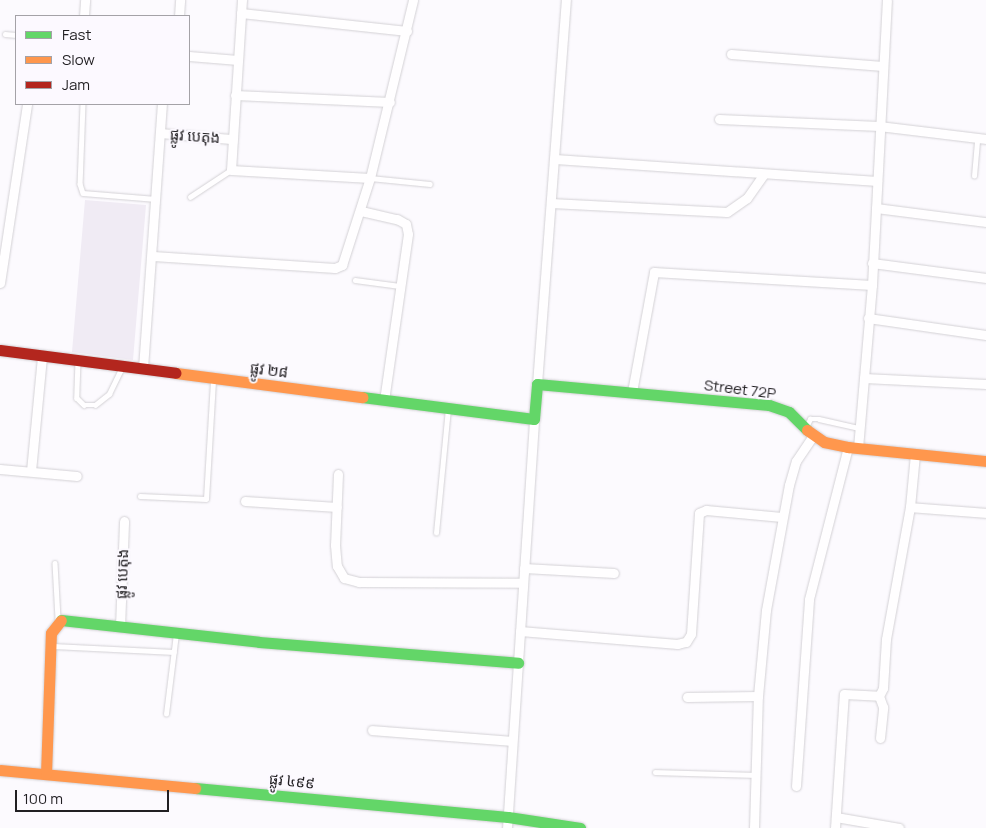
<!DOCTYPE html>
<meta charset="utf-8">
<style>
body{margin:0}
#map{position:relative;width:986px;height:828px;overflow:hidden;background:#fcfafe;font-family:Manrope,"Noto Sans Khmer",sans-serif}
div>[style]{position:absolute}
.built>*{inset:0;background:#f0ebf4}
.roads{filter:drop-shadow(0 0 1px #d3d1d5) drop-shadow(0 0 1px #d3d1d5)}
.lane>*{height:4.5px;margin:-2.25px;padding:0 2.25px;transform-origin:2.25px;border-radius:2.25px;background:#fffeff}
.street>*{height:9px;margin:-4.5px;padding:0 4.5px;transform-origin:4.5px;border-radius:4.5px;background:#fffeff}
.fast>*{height:11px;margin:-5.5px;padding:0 5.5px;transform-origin:5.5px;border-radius:5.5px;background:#63d668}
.slow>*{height:11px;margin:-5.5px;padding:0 5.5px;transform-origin:5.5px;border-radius:5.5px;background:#ff974d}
.jam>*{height:11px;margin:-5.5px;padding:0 5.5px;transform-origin:5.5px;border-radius:5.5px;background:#b3261e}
span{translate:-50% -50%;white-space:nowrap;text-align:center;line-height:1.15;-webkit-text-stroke:4px #fcf9ff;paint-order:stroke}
.street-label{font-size:15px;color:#211f22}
.legend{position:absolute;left:15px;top:15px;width:175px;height:90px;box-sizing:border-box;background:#fcf9ff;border:1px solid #a4a2a7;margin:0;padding:6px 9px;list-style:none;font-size:15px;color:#211f22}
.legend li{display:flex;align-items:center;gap:10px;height:25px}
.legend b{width:25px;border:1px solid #a4a2a7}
.scale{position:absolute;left:15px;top:790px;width:154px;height:22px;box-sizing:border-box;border:2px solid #211f22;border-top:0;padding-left:6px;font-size:15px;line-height:18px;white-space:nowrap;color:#211f22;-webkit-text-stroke:4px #fcf9ff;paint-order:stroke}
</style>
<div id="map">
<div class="built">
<i style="clip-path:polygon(85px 200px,146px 205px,133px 360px,72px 352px)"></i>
</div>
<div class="roads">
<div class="lane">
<i style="left:5px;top:34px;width:11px;rotate:5deg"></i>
<i style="left:83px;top:104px;width:80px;rotate:92.1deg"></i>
<i style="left:80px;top:184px;width:9px;rotate:72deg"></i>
<i style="left:83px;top:193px;width:73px;rotate:4.7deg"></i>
<i style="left:974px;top:176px;width:38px;rotate:-85deg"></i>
<i style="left:370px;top:178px;width:60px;rotate:5.7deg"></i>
<i style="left:190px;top:197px;width:49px;rotate:-33.4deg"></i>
<i style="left:355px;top:280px;width:45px;rotate:7.6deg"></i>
<i style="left:78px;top:361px;width:37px;rotate:92deg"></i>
<i style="left:77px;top:398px;width:10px;rotate:45deg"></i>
<i style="left:84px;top:405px;width:11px"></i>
<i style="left:95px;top:405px;width:18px;rotate:-38deg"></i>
<i style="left:109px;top:394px;width:30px;rotate:-64deg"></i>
<i style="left:806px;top:427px;width:9px;rotate:-63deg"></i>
<i style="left:810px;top:419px;width:9px"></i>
<i style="left:819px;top:419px;width:41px;rotate:12.7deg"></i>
<i style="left:140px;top:496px;width:66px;rotate:2.6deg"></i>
<i style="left:206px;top:499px;width:119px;rotate:-86.6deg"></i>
<i style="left:436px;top:533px;width:125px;rotate:-84.5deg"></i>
<i style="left:55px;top:563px;width:56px;rotate:86.9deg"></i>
<i style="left:53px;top:646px;width:121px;rotate:2.8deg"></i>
<i style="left:166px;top:714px;width:81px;rotate:-82.9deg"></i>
<i style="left:655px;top:772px;width:100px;rotate:1.7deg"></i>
</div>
<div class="street">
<i style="left:242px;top:0;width:170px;rotate:93.7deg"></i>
<i style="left:231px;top:170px;width:139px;rotate:3.3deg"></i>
<i style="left:241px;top:13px;width:167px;rotate:6.2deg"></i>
<i style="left:84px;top:16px;width:16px;rotate:-86deg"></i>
<i style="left:179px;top:16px;width:16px;rotate:-86deg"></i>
<i style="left:731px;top:54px;width:152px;rotate:4.5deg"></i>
<i style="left:189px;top:56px;width:49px;rotate:4.7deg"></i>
<i style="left:235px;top:95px;width:155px;rotate:2.6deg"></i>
<i style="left:719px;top:119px;width:160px;rotate:2.5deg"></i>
<i style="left:879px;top:126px;width:108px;rotate:6.9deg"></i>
<i style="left:160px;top:133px;width:71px;rotate:4.8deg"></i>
<i style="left:555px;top:159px;width:323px;rotate:3.9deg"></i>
<i style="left:551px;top:203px;width:176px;rotate:2.9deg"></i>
<i style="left:727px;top:212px;width:24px;rotate:-35deg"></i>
<i style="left:747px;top:198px;width:28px;rotate:-55deg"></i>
<i style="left:876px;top:208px;width:111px;rotate:7.3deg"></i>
<i style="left:361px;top:211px;width:37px;rotate:13deg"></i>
<i style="left:397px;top:219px;width:10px;rotate:29deg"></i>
<i style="left:406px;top:224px;width:10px;rotate:79deg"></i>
<i style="left:408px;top:234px;width:168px;rotate:98.2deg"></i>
<i style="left:153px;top:256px;width:182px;rotate:3.8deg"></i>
<i style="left:335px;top:268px;width:8px;rotate:-23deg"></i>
<i style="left:342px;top:265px;width:91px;rotate:-72.2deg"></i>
<i style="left:370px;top:178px;width:183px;rotate:-76.4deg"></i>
<i style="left:872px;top:263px;width:115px;rotate:7.5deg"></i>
<i style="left:0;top:283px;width:181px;rotate:-81.4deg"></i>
<i style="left:868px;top:318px;width:119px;rotate:8.2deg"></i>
<i style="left:143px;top:368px;width:265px;rotate:-85.9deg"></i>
<i style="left:864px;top:378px;width:122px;rotate:2.8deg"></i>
<i style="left:537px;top:384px;width:385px;rotate:-85.7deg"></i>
<i style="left:632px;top:392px;width:122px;rotate:-79.6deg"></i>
<i style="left:654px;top:272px;width:218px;rotate:3.4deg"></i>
<i style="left:858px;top:448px;width:164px;rotate:-85.1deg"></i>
<i style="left:872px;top:285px;width:285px;rotate:-87deg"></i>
<i style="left:0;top:469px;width:77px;rotate:5.2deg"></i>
<i style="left:31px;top:471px;width:116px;rotate:-84.5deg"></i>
<i style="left:338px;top:474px;width:71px;rotate:92.4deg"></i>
<i style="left:335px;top:545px;width:21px;rotate:85deg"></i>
<i style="left:337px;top:566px;width:14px;rotate:60deg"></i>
<i style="left:344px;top:578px;width:16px;rotate:15deg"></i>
<i style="left:359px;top:582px;width:164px;rotate:0.3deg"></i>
<i style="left:245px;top:501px;width:92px;rotate:3.7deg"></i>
<i style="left:910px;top:507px;width:76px;rotate:4.5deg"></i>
<i style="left:524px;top:568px;width:90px;rotate:3.2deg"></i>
<i style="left:120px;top:627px;width:106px;rotate:-87.8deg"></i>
<i style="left:520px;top:631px;width:158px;rotate:4.7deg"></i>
<i style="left:677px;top:644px;width:9px;rotate:-13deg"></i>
<i style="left:686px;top:642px;width:9px;rotate:-58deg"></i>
<i style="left:691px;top:634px;width:121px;rotate:-86.2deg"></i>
<i style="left:699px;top:513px;width:8px;rotate:-23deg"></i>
<i style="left:706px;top:510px;width:76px;rotate:5.3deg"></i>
<i style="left:687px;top:697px;width:71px;rotate:-0.8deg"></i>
<i style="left:372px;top:730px;width:140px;rotate:4.5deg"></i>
<i style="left:880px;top:738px;width:31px;rotate:-84deg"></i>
<i style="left:883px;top:707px;width:12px;rotate:-110deg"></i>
<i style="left:879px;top:696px;width:9px;rotate:-63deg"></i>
<i style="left:883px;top:688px;width:49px;rotate:-86.5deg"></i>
<i style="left:886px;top:639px;width:134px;rotate:-79.7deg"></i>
<i style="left:910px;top:507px;width:53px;rotate:-84.6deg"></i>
<i style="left:796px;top:786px;width:187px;rotate:-86deg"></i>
<i style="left:809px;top:599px;width:157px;rotate:-75.6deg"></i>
<i style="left:836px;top:817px;width:64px;rotate:9.9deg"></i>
<i style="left:507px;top:828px;width:410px;rotate:-86.2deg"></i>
<i style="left:754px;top:828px;width:132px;rotate:-88.3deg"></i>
<i style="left:758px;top:696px;width:86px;rotate:-84.7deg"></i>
<i style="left:766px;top:610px;width:127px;rotate:-79.6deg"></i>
<i style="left:789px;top:485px;width:25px;rotate:-74deg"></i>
<i style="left:796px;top:461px;width:30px;rotate:-56deg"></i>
<i style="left:835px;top:828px;width:134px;rotate:-86.2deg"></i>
<i style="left:844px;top:694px;width:35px;rotate:3deg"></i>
</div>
<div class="fast">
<i style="left:362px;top:397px;width:173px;rotate:7.3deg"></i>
<i style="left:534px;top:419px;width:35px;rotate:-85deg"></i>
<i style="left:537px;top:384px;width:233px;rotate:5.2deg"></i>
<i style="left:769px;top:405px;width:21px;rotate:19deg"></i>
<i style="left:789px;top:412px;width:25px;rotate:45deg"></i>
<i style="left:61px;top:620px;width:199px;rotate:6.3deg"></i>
<i style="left:259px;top:642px;width:260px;rotate:4.6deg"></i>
<i style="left:195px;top:788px;width:314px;rotate:5.3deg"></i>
<i style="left:508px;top:817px;width:73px;rotate:8.7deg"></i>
</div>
<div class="slow">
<i style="left:176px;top:373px;width:188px;rotate:7.4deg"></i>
<i style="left:807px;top:430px;width:21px;rotate:35deg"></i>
<i style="left:824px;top:442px;width:25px;rotate:12deg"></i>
<i style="left:848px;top:447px;width:139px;rotate:5.8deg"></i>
<i style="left:0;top:770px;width:196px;rotate:5.3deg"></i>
<i style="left:46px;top:774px;width:141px;rotate:-88deg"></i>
<i style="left:51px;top:633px;width:16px;rotate:-52deg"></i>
</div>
<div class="jam">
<i style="left:0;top:350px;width:177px;rotate:7.4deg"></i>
</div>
</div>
<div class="street-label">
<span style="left:195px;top:136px;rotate:4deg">ផ្លូវ បេតុង</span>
<span style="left:269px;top:370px;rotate:7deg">ផ្លូវ ២៨</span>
<span style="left:740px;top:389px;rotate:7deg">Street 72P</span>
<span style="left:122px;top:574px;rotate:-88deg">ផ្លូវ បេតុង</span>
<span style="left:292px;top:781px;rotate:6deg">ផ្លូវ ៤៩៩</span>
</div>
<ul class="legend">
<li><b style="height:6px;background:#63d668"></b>Fast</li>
<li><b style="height:6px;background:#ff974d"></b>Slow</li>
<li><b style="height:6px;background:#b3261e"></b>Jam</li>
</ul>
<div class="scale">100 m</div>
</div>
